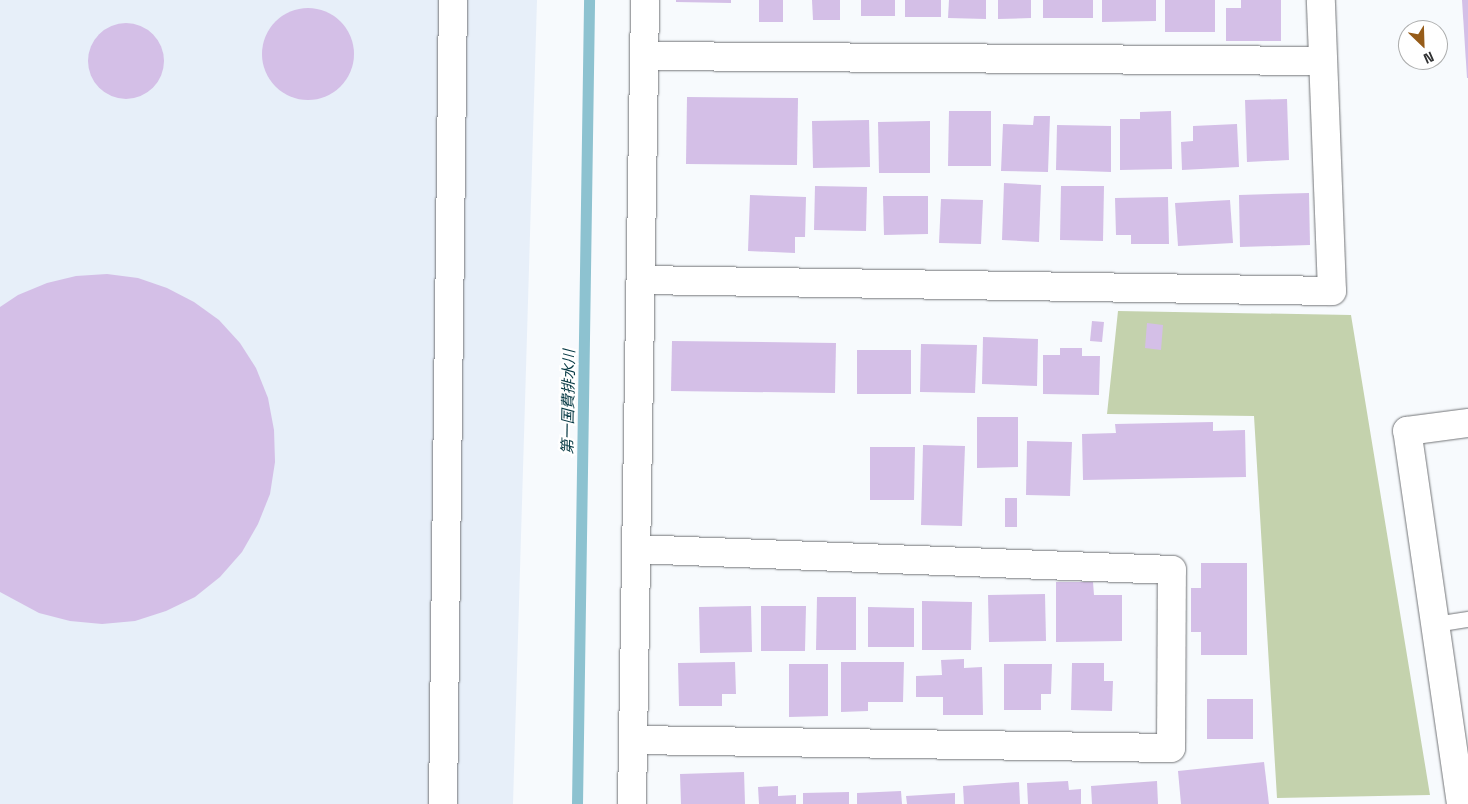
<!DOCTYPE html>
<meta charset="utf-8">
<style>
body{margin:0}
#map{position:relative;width:1468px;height:804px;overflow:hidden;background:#f7fafd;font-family:"Space Grotesk","Noto Sans JP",sans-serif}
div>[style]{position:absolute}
.built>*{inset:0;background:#e7eff9}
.green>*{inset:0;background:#c4d2ad}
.stream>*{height:11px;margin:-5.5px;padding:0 5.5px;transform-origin:5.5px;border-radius:5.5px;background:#8dc2d0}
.building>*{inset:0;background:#d4bfe7}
.round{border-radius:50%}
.roads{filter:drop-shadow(0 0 1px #737578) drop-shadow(0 0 1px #737578)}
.service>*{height:15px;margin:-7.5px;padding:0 7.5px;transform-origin:7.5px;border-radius:7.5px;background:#fff}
.minor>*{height:28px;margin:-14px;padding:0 14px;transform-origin:14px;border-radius:14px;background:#fff}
.tertiary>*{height:28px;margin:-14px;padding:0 14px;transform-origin:14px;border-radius:14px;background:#fff}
span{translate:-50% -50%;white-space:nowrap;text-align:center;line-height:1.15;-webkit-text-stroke:4.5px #fff;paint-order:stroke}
.water-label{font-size:15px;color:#053843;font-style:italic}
.north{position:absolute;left:1398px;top:20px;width:50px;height:50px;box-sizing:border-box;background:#fff;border:1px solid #acadad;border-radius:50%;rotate:156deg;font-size:14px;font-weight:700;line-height:20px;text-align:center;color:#303132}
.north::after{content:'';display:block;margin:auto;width:18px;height:22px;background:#965c19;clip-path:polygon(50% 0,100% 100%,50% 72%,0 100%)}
</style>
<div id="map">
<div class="built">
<i style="clip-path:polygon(0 0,537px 0,513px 804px,0 804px)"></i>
</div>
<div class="green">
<i style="clip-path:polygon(1118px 311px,1351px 315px,1430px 795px,1277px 798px,1254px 416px,1107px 414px)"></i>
</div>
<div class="stream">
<i style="left:577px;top:804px;width:804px;rotate:-89.14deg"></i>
</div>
<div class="building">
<i style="clip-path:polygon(676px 0,731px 0,731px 3px,676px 2px)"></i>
<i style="clip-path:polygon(759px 0,783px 0,783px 22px,759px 22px)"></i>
<i style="clip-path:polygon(812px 0,840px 0,840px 20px,813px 20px)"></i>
<i style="clip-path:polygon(861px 0,895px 0,895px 16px,861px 16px)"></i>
<i style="clip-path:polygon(905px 0,941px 0,941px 17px,905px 17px)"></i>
<i style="clip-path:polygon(949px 0,986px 0,986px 19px,948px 18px)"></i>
<i style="clip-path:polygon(998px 0,1031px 0,1031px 18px,998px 19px)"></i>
<i style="clip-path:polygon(1043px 0,1093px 0,1093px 18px,1043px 18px)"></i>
<i style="clip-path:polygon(1102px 0,1156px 0,1156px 21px,1102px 22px)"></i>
<i style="clip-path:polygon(1165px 0,1215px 0,1215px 32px,1165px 32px)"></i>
<i style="clip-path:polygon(1241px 0,1281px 0,1281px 41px,1226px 41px,1226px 8px,1241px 8px)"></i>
<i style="clip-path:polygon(1462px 0,1468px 0,1468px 78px,1467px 78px)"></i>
<i class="round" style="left:262px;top:8px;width:92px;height:92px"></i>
<i class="round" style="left:88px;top:23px;width:76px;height:76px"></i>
<i style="clip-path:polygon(687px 97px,798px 98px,797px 165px,686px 164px)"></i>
<i style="clip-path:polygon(1287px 99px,1289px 160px,1247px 162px,1245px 100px)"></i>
<i style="clip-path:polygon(949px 111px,991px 111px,991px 166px,948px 166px)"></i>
<i style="clip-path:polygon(1171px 111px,1172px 169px,1120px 170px,1120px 119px,1140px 119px,1140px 112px)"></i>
<i style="clip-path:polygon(1034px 116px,1050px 116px,1048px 172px,1001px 171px,1003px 124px,1033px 125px)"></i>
<i style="clip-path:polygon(869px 120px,870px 167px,813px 168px,812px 121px)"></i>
<i style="clip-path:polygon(930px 121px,930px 173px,879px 173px,878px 122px)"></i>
<i style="clip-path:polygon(1237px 124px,1239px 167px,1182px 170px,1181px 142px,1193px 141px,1193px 126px)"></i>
<i style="clip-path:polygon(1057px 125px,1111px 126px,1111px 172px,1056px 170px)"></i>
<i style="clip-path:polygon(1004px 183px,1041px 185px,1039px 242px,1002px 240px)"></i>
<i style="clip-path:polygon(815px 186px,867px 187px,866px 231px,814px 230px)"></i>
<i style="clip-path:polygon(1061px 186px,1104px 186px,1103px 241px,1060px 240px)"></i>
<i style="clip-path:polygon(1309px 193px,1310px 245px,1240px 247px,1239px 195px)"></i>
<i style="clip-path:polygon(750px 195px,806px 197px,805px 237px,795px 237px,795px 253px,748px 251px)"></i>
<i style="clip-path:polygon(883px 196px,928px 196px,928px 234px,884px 235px)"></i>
<i style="clip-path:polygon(1168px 197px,1169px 244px,1131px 244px,1131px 235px,1116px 235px,1115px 198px)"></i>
<i style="clip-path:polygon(941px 199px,983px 200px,981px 244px,939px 243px)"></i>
<i style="clip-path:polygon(1230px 200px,1233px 243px,1178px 246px,1175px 203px)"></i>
<i style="clip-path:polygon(107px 274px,138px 278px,167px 288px,194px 302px,219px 320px,240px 343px,256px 368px,268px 398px,274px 430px,275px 462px,270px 494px,258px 524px,242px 552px,220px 577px,195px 597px,166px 611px,135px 621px,102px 624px,70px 621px,39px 613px,0 592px,0 307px,18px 295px,47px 283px,76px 276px)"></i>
<i style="clip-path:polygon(1092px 321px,1104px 322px,1102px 342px,1090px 341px)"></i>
<i style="clip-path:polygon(1147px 323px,1163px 325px,1161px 350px,1145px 348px)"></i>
<i style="clip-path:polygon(983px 337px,1038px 339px,1037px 386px,982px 384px)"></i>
<i style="clip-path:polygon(672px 341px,836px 343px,835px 393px,671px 391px)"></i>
<i style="clip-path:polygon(921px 344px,977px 345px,975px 393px,920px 392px)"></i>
<i style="clip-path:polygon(1060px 348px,1082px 348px,1082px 356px,1100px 356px,1099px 395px,1043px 394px,1043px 355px,1060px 355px)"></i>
<i style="clip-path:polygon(857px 350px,911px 350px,911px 394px,857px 394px)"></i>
<i style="clip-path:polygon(977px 417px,1018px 417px,1018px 467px,977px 468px)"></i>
<i style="clip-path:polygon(1213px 422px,1213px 431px,1245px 430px,1246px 477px,1083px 480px,1082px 434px,1116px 433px,1115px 424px)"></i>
<i style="clip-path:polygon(1027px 441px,1072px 442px,1070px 496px,1026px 495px)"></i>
<i style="clip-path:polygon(923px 445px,965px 446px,962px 526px,921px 525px)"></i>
<i style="clip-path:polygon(870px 447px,915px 447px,914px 500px,870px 500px)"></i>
<i style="clip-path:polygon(1005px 498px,1017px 498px,1017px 527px,1005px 527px)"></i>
<i style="clip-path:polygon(1201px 563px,1247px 563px,1247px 655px,1201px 655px,1201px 632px,1191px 632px,1191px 588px,1201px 588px)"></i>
<i style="clip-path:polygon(1056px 582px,1093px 582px,1094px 595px,1122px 595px,1122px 641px,1056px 642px)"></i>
<i style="clip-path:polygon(1045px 594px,1046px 641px,989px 642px,988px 595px)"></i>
<i style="clip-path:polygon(817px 597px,856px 597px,856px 650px,816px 650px)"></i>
<i style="clip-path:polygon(922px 601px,972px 602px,971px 650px,922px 650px)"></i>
<i style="clip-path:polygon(751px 606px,752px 652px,700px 653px,699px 607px)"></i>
<i style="clip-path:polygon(761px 606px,806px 606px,805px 651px,761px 651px)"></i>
<i style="clip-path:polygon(868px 607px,914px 608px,914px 647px,868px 647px)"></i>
<i style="clip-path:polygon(964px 659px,964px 668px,982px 667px,983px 715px,943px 715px,943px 697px,916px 697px,916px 676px,942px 675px,941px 660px)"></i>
<i style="clip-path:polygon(735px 662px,736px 694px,722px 694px,722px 706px,679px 706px,678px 663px)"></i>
<i style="clip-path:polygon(841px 662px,904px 662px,903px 702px,868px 702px,868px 711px,841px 712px)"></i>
<i style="clip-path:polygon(1072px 663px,1104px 663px,1104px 681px,1113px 681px,1112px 711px,1071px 710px)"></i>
<i style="clip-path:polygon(789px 664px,828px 664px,828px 716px,789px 717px)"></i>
<i style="clip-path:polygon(1004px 664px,1052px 664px,1051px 694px,1041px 694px,1041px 710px,1004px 710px)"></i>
<i style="clip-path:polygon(1207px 699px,1253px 699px,1253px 739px,1207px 739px)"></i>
<i style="clip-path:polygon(1264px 762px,1269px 804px,1181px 804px,1178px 771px)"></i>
<i style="clip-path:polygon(744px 772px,745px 804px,681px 804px,680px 774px)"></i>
<i style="clip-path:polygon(1068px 781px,1069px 790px,1081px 789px,1081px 804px,1028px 804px,1027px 783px)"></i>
<i style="clip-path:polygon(1157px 781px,1158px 804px,1092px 804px,1091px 786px)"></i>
<i style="clip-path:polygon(1019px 782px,1020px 804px,964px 804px,963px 786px)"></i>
<i style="clip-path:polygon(778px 786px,778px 796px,796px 795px,796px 804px,759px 804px,758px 787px)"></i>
<i style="clip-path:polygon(901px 791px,902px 804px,857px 804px,857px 793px)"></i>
<i style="clip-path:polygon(849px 792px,849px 804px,803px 804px,803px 793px)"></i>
<i style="clip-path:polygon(955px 793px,955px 804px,907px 804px,906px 796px)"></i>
</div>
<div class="roads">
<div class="service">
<i style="left:1435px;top:624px;width:33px;rotate:-9deg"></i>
</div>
<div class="minor">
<i style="left:645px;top:56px;width:678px;rotate:0.42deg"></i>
<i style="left:641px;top:280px;width:691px;rotate:0.91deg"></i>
<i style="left:1332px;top:291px;width:291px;rotate:-92.2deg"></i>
<i style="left:633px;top:740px;width:538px;rotate:0.85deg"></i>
<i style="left:1171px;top:748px;width:178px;rotate:-89.7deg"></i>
<i style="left:1172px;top:570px;width:536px;rotate:-177.76deg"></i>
<i style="left:443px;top:804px;width:804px;rotate:-89.29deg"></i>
<i style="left:1461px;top:804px;width:377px;rotate:-98.2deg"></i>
<i style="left:1407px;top:431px;width:62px;rotate:-7.5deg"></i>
</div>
<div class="tertiary">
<i style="left:632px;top:804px;width:804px;rotate:-89.07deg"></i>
</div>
</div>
<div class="water-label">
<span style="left:568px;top:402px;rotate:-89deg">第一国費排水川</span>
</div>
<div class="north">N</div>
</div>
